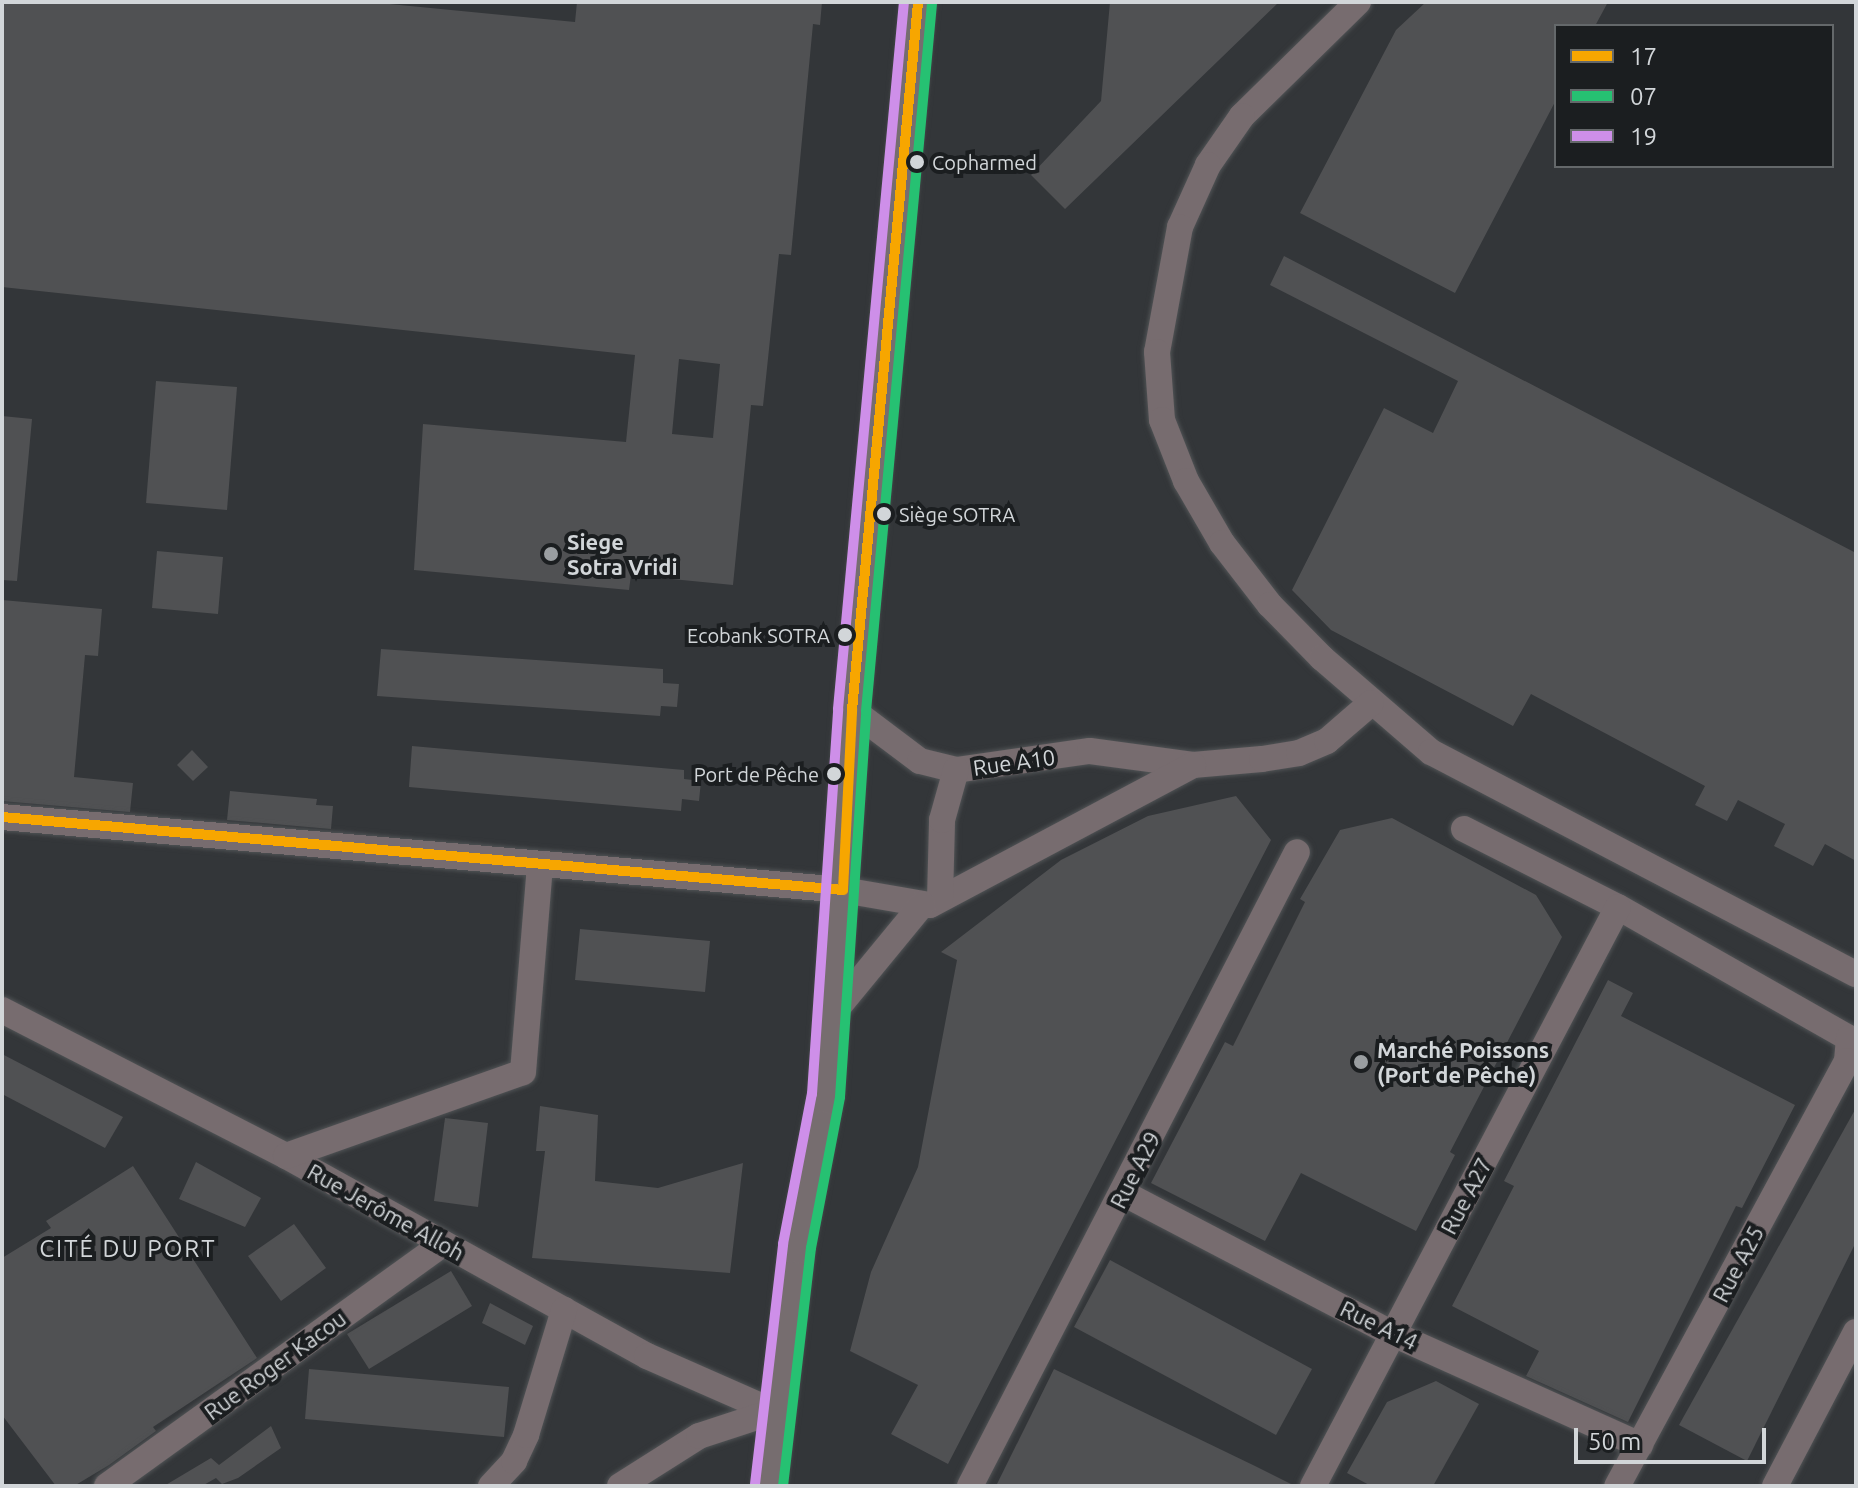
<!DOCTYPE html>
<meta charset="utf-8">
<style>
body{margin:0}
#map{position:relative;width:1858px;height:1488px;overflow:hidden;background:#333639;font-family:Ubuntu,sans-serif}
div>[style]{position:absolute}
.building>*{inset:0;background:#505153}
.roads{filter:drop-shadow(0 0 2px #505355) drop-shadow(0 0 2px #505355)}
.minor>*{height:26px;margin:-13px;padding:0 13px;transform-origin:13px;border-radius:13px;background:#776c6f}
.major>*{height:34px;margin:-17px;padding:0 17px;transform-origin:17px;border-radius:17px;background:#766d6f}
.bus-1>*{height:10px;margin:-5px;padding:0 5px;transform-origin:5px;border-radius:5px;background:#f7a600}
.bus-2>*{height:10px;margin:-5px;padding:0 5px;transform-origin:5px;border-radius:5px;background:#26c172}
.bus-3>*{height:10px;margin:-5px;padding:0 5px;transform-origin:5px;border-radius:5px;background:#ce8fe9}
.dots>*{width:22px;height:22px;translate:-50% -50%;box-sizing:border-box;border:4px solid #1b1e20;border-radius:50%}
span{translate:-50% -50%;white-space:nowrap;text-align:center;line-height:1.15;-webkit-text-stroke:8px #1b1e20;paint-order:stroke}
.bus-label{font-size:20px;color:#d2d6d9}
.left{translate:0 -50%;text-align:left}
.right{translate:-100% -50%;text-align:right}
.poi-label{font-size:22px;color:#d2d6d9;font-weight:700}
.street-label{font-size:22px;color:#d2d6d9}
.neighbourhood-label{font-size:24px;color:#d2d6d9;letter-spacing:2px}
.frame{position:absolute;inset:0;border:4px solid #d2d6d9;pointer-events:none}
.legend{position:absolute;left:1554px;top:24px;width:280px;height:144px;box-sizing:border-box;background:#1b1e20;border:2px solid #64686a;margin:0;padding:10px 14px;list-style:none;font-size:24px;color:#d2d6d9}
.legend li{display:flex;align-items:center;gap:16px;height:40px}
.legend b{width:40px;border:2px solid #64686a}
.scale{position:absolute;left:1574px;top:1428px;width:192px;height:36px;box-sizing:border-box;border:4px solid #d2d6d9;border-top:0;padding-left:10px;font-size:24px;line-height:28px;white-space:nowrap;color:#d2d6d9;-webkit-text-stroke:6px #1b1e20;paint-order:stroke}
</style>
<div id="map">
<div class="building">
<i style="clip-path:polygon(evenodd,2px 2px,369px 2px,575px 22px,577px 2px,822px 2px,820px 25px,813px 24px,791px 255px,779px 254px,763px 406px,751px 405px,733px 585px,631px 575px,629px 590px,414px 570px,423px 424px,626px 442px,635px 355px,2px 287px,2px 2px,679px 359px,720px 364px,713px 438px,672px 434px,679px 359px)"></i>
<i style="clip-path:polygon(1110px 2px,1279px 2px,1065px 209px,1031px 175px,1101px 101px)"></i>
<i style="clip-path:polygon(1426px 2px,1608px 2px,1595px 26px,1556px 26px,1556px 100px,1455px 293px,1300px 213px,1396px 30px)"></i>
<i style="clip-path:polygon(1284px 256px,1856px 553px,1856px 861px,1825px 844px,1813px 866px,1774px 846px,1785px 824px,1738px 800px,1727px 821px,1695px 805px,1705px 786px,1531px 694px,1513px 726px,1331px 630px,1292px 590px,1384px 408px,1433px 433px,1458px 381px,1270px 285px)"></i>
<i style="clip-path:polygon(156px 381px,237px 387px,227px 510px,146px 503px)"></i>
<i style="clip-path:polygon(2px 416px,32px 419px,17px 581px,2px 580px)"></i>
<i style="clip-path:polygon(157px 551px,223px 557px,218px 614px,152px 608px)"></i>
<i style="clip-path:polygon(2px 600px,102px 609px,98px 656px,85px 655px,74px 777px,133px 783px,130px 812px,2px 801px)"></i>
<i style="clip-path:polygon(381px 649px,663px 669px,663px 683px,679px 684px,677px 707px,661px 706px,660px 716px,377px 696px)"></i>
<i style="clip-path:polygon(412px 746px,684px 770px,684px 779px,701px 781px,699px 801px,682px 799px,681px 811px,409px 787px)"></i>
<i style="clip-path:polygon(192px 750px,208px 767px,193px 781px,177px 765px)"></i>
<i style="clip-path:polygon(230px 791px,317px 799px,316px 805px,333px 806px,331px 829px,227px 820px)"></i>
<i style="clip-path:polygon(1236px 796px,1271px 840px,948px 1464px,891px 1434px,918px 1385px,850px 1351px,871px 1272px,918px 1167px,957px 960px,941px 952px,1061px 860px,1148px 816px)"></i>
<i style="clip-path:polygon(1392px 818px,1536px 895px,1562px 937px,1450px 1152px,1455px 1155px,1416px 1231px,1301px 1173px,1265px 1241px,1151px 1183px,1225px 1042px,1233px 1046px,1305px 902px,1300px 899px,1340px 830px)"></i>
<i style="clip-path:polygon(580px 929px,710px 941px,705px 992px,575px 980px)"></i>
<i style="clip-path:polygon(1608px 980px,1633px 993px,1621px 1016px,1795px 1105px,1742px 1208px,1736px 1206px,1628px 1422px,1526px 1376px,1539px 1351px,1452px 1306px,1514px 1186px,1504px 1181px)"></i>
<i style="clip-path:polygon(2px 1054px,123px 1117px,105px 1148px,2px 1094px)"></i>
<i style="clip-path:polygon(540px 1106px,598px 1115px,595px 1181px,658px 1188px,743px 1163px,730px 1273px,532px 1258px,545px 1151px,536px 1151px)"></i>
<i style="clip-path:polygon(1856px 1108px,1856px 1242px,1747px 1461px,1679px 1425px)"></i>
<i style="clip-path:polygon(445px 1118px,488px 1123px,478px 1207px,434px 1201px)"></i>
<i style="clip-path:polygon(196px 1162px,261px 1198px,245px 1227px,179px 1199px)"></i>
<i style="clip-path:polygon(133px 1166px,257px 1358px,153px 1427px,156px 1431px,109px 1465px,74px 1486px,56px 1486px,2px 1415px,2px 1258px,51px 1228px,46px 1221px)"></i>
<i style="clip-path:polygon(294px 1224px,326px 1268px,281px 1301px,248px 1256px)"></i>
<i style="clip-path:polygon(1110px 1260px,1312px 1369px,1276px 1435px,1074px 1327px)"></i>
<i style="clip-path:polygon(451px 1271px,472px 1306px,369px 1369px,347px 1334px)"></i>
<i style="clip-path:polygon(490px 1303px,533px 1326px,525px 1345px,482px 1323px)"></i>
<i style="clip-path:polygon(309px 1369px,509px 1387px,504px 1437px,305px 1419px)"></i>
<i style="clip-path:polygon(1054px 1369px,1255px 1466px,1295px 1486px,996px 1486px)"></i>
<i style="clip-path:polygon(1436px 1381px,1479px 1404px,1433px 1486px,1371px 1486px,1347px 1473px,1387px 1402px)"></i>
<i style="clip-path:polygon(271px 1426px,281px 1448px,238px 1478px,222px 1484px,216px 1478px,202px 1486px,164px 1486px,211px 1458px,219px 1465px)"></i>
</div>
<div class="roads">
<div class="minor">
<i style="left:1358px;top:2px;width:163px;rotate:135.5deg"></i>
<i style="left:1242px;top:116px;width:60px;rotate:124.8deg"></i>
<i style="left:1208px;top:165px;width:68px;rotate:114.3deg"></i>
<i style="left:1180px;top:227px;width:127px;rotate:100.4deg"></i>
<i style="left:1157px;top:352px;width:68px;rotate:85.8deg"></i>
<i style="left:1162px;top:420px;width:66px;rotate:68.5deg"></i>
<i style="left:1186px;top:481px;width:72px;rotate:59.9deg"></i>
<i style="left:1222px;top:543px;width:78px;rotate:52.3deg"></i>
<i style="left:1270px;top:605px;width:74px;rotate:45.5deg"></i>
<i style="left:1322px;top:658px;width:144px;rotate:40.8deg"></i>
<i style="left:1431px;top:752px;width:479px;rotate:27.6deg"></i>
<i style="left:852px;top:710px;width:85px;rotate:36.9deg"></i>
<i style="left:920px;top:761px;width:37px;rotate:14deg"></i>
<i style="left:956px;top:770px;width:135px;rotate:-8.1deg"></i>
<i style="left:1090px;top:751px;width:104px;rotate:7.7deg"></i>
<i style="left:1193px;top:765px;width:69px;rotate:-5deg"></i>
<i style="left:1262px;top:759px;width:37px;rotate:-9deg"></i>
<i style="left:1299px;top:753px;width:30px;rotate:-23deg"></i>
<i style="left:1327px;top:741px;width:58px;rotate:-40.8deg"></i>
<i style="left:2px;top:817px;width:844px;rotate:4.96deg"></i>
<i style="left:843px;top:890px;width:88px;rotate:9.8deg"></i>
<i style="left:930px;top:905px;width:298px;rotate:-28deg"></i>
<i style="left:1464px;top:829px;width:173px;rotate:26.9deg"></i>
<i style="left:1618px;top:907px;width:266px;rotate:29.6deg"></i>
<i style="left:1849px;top:1038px;width:23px;rotate:95deg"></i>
<i style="left:1847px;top:1061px;width:483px;rotate:118.4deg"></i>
<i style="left:940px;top:899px;width:79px;rotate:-88.5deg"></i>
<i style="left:942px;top:820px;width:52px;rotate:-74.4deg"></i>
<i style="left:2px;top:1010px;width:319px;rotate:27.2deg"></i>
<i style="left:286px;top:1156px;width:413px;rotate:29deg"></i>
<i style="left:647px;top:1356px;width:137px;rotate:23.7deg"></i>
<i style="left:834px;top:1012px;width:139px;rotate:-50.6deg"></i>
<i style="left:286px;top:1156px;width:251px;rotate:-19.5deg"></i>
<i style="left:523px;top:1072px;width:208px;rotate:-85.3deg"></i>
<i style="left:1123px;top:1193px;width:305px;rotate:27.6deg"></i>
<i style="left:1393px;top:1334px;width:271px;rotate:24.2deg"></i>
<i style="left:107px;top:1486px;width:414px;rotate:-35.8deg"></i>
<i style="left:491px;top:1486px;width:34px;rotate:-47deg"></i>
<i style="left:514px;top:1461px;width:29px;rotate:-65deg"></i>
<i style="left:526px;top:1435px;width:131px;rotate:-73.1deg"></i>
<i style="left:620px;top:1486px;width:93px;rotate:-32.3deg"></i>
<i style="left:699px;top:1436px;width:83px;rotate:-18.2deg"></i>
<i style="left:970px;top:1486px;width:713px;rotate:-62.72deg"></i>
<i style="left:1313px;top:1486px;width:654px;rotate:-62.22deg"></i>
<i style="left:1775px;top:1486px;width:174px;rotate:-62.3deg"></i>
</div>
<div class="major">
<i style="left:769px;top:1486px;width:242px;rotate:-83.3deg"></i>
<i style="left:797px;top:1246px;width:153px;rotate:-79.1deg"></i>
<i style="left:826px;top:1096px;width:387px;rotate:-86.1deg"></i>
<i style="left:852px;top:710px;width:711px;rotate:-84.67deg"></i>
</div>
</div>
<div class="bus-1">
<i style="left:2px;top:817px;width:844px;rotate:4.96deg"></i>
<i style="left:843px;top:890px;width:180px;rotate:-87.1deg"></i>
<i style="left:852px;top:710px;width:711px;rotate:-84.67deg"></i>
</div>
<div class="bus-2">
<i style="left:783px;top:1486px;width:240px;rotate:-83.3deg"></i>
<i style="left:811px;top:1248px;width:154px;rotate:-79.1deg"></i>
<i style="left:840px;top:1097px;width:387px;rotate:-86.1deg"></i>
<i style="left:866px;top:711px;width:711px;rotate:-84.67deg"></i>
</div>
<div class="bus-3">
<i style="left:755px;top:1484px;width:242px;rotate:-83.3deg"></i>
<i style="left:783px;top:1244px;width:153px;rotate:-79.1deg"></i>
<i style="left:812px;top:1094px;width:386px;rotate:-86.1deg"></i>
<i style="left:838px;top:709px;width:710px;rotate:-84.67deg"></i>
</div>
<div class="dots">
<i style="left:917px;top:162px;background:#d2d6d9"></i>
<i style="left:884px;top:514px;background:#d2d6d9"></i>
<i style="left:551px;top:554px;background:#9a9ea1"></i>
<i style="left:845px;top:635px;background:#d2d6d9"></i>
<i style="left:834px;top:774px;background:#d2d6d9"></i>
<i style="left:1361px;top:1062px;background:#9a9ea1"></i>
</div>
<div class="bus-label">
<span class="left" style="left:932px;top:162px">Copharmed</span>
<span class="left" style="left:899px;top:514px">Siège SOTRA</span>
<span class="right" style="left:830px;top:635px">Ecobank SOTRA</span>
<span class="right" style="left:819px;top:774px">Port de Pêche</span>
</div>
<div class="poi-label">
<span class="left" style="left:567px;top:554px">Siege<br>Sotra Vridi</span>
<span class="left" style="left:1377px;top:1062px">Marché Poissons<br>(Port de Pêche)</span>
</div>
<div class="street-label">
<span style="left:1014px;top:762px;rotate:-8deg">Rue A10</span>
<span style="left:1135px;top:1170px;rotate:-63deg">Rue A29</span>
<span style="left:1466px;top:1196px;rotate:-62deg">Rue A27</span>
<span style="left:386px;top:1212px;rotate:29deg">Rue Jerôme Alloh</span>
<span style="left:1738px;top:1264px;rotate:-62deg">Rue A25</span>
<span style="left:1379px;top:1325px;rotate:26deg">Rue A14</span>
<span style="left:275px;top:1365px;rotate:-36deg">Rue Roger Kacou</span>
</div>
<div class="neighbourhood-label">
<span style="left:128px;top:1249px">CITÉ DU PORT</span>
</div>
<div class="frame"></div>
<ul class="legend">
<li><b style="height:10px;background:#f7a600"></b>17</li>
<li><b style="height:10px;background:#26c172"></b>07</li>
<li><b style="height:10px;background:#ce8fe9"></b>19</li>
</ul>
<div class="scale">50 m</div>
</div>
